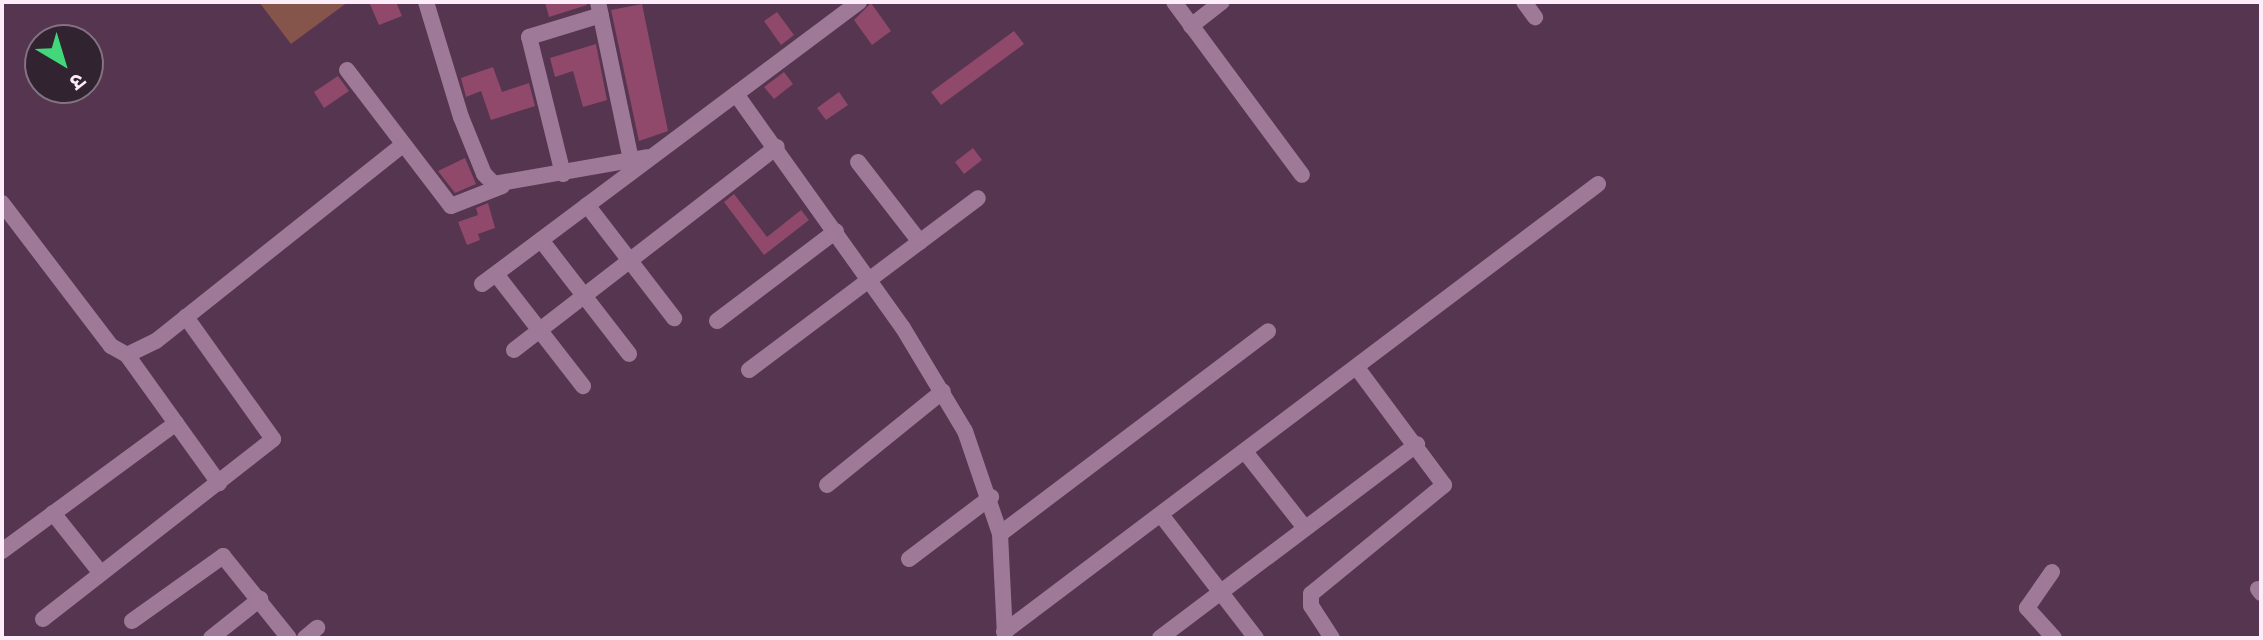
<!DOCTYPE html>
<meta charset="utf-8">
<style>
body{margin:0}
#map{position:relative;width:2263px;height:640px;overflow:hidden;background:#563551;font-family:"DM Sans","Noto Sans Devanagari",sans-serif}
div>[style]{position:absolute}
.green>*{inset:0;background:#85544a}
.building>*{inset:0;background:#90496a}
.minor>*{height:16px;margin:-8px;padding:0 8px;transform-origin:8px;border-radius:8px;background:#9e7998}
span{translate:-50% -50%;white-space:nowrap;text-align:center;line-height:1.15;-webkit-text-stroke:6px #322330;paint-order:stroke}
.frame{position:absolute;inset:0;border:4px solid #fdecfa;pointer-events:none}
.north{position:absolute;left:24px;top:24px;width:80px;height:80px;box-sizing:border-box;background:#322330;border:2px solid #837381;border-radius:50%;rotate:142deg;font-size:22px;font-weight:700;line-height:32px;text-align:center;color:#fdecfa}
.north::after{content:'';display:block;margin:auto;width:28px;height:36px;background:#42d77b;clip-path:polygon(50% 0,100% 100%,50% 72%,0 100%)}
</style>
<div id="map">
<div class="green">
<i style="clip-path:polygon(259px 2px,348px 2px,291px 44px)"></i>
</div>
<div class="building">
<i style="clip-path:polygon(369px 2px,396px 2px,402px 16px,379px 25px)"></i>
<i style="clip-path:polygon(545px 2px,587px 2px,587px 5px,549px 17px)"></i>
<i style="clip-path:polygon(871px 3px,891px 31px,872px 45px,854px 20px)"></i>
<i style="clip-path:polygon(642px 4px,668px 131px,639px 141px,611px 10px)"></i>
<i style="clip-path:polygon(777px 12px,794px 35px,781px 45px,764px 21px)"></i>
<i style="clip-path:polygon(1014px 31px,1024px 44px,941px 105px,931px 92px)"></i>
<i style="clip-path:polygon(596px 44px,607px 100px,583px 107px,573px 71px,555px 77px,550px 58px)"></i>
<i style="clip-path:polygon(493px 67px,502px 92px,529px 83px,535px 106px,491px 120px,481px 91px,466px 97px,461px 78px)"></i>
<i style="clip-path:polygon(784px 72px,793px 84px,774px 99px,764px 87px)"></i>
<i style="clip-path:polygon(338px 76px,349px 91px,324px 108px,314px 92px)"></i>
<i style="clip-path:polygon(839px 92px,848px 105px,826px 120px,817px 108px)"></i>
<i style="clip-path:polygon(973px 148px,982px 160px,964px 174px,955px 162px)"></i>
<i style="clip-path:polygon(465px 158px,476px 184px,455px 193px,438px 171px)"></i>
<i style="clip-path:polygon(734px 194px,767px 237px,801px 210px,809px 220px,764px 255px,724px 202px)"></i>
<i style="clip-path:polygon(488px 203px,495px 228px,478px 234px,480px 240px,467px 245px,458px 222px,478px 215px,476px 208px)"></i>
</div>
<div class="minor">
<i style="left:426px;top:2px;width:120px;rotate:73.1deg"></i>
<i style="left:461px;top:117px;width:61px;rotate:68deg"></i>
<i style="left:484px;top:174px;width:14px;rotate:45deg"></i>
<i style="left:494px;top:184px;width:156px;rotate:-9.9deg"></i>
<i style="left:598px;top:2px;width:161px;rotate:78.2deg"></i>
<i style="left:1174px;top:2px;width:215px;rotate:53.5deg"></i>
<i style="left:1524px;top:2px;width:19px;rotate:54deg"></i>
<i style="left:1191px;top:26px;width:39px;rotate:-38deg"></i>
<i style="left:347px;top:70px;width:171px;rotate:52.6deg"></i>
<i style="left:451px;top:206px;width:55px;rotate:-21.4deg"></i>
<i style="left:736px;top:94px;width:287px;rotate:54.5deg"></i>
<i style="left:903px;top:328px;width:120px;rotate:59deg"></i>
<i style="left:965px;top:431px;width:109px;rotate:71.2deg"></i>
<i style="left:1000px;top:534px;width:104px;rotate:87.2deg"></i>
<i style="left:858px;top:162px;width:101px;rotate:52.2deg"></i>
<i style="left:563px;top:174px;width:141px;rotate:-103.9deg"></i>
<i style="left:529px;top:37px;width:75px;rotate:-17deg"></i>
<i style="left:2px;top:203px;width:180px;rotate:52.7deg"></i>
<i style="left:111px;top:346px;width:18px;rotate:29deg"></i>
<i style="left:127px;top:355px;width:32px;rotate:-26deg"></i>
<i style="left:156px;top:341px;width:315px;rotate:-38.5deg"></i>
<i style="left:587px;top:205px;width:143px;rotate:52.4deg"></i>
<i style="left:541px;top:240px;width:144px;rotate:52.3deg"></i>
<i style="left:496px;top:274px;width:142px;rotate:52.2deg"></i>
<i style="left:482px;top:284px;width:471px;rotate:-36.8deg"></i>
<i style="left:717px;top:321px;width:149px;rotate:-37.1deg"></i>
<i style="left:514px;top:350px;width:332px;rotate:-37.7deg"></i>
<i style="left:127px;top:355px;width:158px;rotate:54.3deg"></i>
<i style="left:749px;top:370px;width:286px;rotate:-36.9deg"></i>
<i style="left:1246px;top:453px;width:95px;rotate:51.8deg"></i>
<i style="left:827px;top:485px;width:149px;rotate:-39deg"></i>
<i style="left:53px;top:513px;width:75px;rotate:51.5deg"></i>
<i style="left:1162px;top:516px;width:154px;rotate:52.4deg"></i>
<i style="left:1000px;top:534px;width:336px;rotate:-37.1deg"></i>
<i style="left:2px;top:551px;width:216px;rotate:-36.3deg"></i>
<i style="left:909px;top:559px;width:103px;rotate:-37.1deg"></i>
<i style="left:2052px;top:572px;width:44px;rotate:124.8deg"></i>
<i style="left:2027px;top:608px;width:40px;rotate:48deg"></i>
<i style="left:2258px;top:589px;width:5px;rotate:53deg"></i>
<i style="left:43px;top:619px;width:292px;rotate:-38deg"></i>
<i style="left:273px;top:439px;width:150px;rotate:-125.5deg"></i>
<i style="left:132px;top:621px;width:112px;rotate:-35.5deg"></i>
<i style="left:223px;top:556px;width:105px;rotate:51.2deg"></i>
<i style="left:1004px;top:632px;width:744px;rotate:-37.02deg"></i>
<i style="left:211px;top:638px;width:63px;rotate:-38.5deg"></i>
<i style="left:305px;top:638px;width:16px;rotate:-40deg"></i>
<i style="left:1160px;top:638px;width:322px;rotate:-37deg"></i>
<i style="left:1332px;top:638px;width:38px;rotate:-123deg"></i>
<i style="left:1311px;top:606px;width:12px;rotate:-90deg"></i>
<i style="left:1311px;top:594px;width:172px;rotate:-39.3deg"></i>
<i style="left:1444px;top:485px;width:144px;rotate:-126.6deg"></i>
</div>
<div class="frame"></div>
<div class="north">उ</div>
</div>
